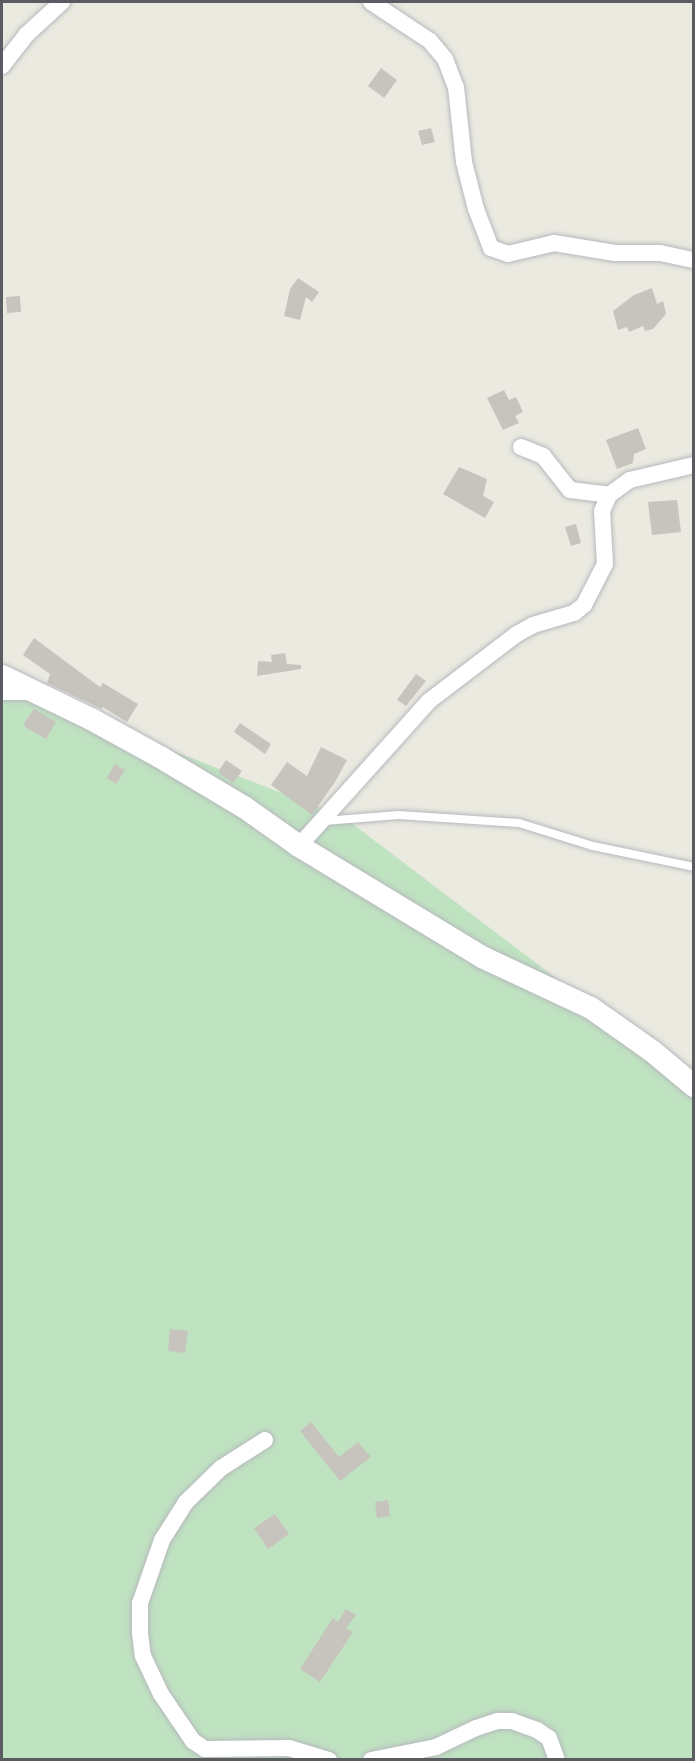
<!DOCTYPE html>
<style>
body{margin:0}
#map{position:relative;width:695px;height:1761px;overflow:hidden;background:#ebeae1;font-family:"Asap Condensed",sans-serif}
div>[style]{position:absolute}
.green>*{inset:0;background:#bfe2c1}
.building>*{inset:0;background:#c7c4be}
.roads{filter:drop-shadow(0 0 2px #b7b8bd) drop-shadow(0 0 2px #b7b8bd)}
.lane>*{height:8px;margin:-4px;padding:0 4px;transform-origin:4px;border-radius:4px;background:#fff}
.street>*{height:16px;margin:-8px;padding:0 8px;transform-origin:8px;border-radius:8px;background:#fff}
.secondary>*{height:22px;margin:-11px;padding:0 11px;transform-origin:11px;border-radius:11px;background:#fff}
span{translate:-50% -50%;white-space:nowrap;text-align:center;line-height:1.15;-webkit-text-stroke:4.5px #fff;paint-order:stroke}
.frame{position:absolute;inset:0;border:3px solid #5a5c61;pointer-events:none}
</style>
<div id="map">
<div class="green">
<i style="clip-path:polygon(2px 678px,43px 701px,342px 816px,693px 1082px,693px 1759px,2px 1759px)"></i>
</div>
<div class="building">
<i style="clip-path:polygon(381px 68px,397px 80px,384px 98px,368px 86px)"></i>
<i style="clip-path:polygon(431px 128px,435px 142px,422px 145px,418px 131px)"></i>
<i style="clip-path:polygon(298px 278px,319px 292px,312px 302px,306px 297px,300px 320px,284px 316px,290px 289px)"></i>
<i style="clip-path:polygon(652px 288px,657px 304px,663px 301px,666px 314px,653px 329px,645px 331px,643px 326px,629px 332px,627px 327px,618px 330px,613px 311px,634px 295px)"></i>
<i style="clip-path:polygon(20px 296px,21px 312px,7px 313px,6px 297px)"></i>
<i style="clip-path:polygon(504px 390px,509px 400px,516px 397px,523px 412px,515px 416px,519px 423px,503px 430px,487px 398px)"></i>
<i style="clip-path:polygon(638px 428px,646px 449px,634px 454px,633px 463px,617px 469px,606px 440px)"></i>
<i style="clip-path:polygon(459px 467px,487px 479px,483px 496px,494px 502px,485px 518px,443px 494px)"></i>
<i style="clip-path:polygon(677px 500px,681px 532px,652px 535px,648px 502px)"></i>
<i style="clip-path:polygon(576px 524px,581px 543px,571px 546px,565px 527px)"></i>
<i style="clip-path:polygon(34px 638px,100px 687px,103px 683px,138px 704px,127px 722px,103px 707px,102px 709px,47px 683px,50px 674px,23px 655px)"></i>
<i style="clip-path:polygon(285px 653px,287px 664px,301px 665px,301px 669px,257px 676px,258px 661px,272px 662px,271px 655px)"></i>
<i style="clip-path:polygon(416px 674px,426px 681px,406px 706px,397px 700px)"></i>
<i style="clip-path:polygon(34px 709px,56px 722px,46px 739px,25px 727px,24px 723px)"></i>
<i style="clip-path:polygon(240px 723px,271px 744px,265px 754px,234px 732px)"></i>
<i style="clip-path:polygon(321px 747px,347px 760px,335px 782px,312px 815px,271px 785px,287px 762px,307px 776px)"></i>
<i style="clip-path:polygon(226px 760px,242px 771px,233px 783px,218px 772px)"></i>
<i style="clip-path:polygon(115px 764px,125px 770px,116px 784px,107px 778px)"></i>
<i style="clip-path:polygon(170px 1329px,188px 1331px,185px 1353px,168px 1351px)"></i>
<i style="clip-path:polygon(311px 1422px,339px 1457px,358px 1442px,371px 1457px,340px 1481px,300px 1431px)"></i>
<i style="clip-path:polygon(388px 1500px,390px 1516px,377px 1518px,375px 1502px)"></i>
<i style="clip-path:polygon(275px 1514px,289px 1534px,268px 1549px,254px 1528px)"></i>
<i style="clip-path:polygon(346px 1609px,356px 1615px,346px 1628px,353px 1632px,320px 1682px,300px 1669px,333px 1618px,338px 1622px)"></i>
</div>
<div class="roads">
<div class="lane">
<i style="left:324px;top:821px;width:75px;rotate:-4.6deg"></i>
<i style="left:399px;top:815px;width:120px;rotate:3.8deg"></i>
<i style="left:519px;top:823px;width:77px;rotate:17.3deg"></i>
<i style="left:593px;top:846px;width:103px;rotate:11.7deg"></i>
</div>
<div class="street">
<i style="left:371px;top:2px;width:71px;rotate:33.5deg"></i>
<i style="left:430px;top:41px;width:23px;rotate:50deg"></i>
<i style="left:445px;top:59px;width:30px;rotate:69deg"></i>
<i style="left:456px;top:87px;width:75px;rotate:83.9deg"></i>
<i style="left:464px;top:162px;width:49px;rotate:75.7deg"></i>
<i style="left:476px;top:209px;width:42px;rotate:69deg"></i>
<i style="left:491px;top:248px;width:18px;rotate:19deg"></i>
<i style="left:508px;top:254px;width:47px;rotate:-13.4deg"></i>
<i style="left:554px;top:243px;width:62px;rotate:9.3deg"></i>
<i style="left:615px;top:253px;width:45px"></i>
<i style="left:660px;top:253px;width:35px;rotate:12deg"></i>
<i style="left:2px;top:66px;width:39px;rotate:-52deg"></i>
<i style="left:26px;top:35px;width:49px;rotate:-42.5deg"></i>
<i style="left:521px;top:447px;width:24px;rotate:22deg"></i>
<i style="left:543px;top:456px;width:43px;rotate:51.5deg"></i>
<i style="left:570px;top:490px;width:39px;rotate:7deg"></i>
<i style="left:2px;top:692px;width:27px"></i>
<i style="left:299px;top:846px;width:195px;rotate:-48.1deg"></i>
<i style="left:429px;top:701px;width:111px;rotate:-37.3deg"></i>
<i style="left:517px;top:634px;width:18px;rotate:-29deg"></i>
<i style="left:533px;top:625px;width:43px;rotate:-16.3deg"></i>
<i style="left:574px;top:613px;width:13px;rotate:-39deg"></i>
<i style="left:584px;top:605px;width:46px;rotate:-62.9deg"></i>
<i style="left:605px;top:564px;width:53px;rotate:-93.2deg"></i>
<i style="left:602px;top:511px;width:17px;rotate:-66deg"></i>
<i style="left:609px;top:495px;width:26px;rotate:-36deg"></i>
<i style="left:630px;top:480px;width:66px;rotate:-13.2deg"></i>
<i style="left:265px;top:1440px;width:52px;rotate:147.5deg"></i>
<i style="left:221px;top:1468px;width:49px;rotate:135.8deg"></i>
<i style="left:186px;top:1502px;width:45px;rotate:122.3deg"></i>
<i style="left:162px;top:1540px;width:67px;rotate:109.2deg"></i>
<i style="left:140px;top:1603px;width:30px;rotate:90deg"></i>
<i style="left:140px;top:1633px;width:23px;rotate:83deg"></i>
<i style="left:143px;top:1656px;width:42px;rotate:64.7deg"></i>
<i style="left:161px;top:1694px;width:57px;rotate:55.8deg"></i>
<i style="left:193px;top:1741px;width:14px;rotate:34deg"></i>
<i style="left:205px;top:1749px;width:84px;rotate:-0.7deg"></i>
<i style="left:289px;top:1748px;width:42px;rotate:16.7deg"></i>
<i style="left:371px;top:1760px;width:66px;rotate:-11.3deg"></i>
<i style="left:436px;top:1747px;width:44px;rotate:-25.4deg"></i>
<i style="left:476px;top:1728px;width:23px;rotate:-18deg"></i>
<i style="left:498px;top:1721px;width:14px"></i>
<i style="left:512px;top:1721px;width:27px;rotate:20deg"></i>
<i style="left:537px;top:1730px;width:14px;rotate:34deg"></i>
<i style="left:549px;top:1738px;width:23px;rotate:70deg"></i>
</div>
<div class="secondary">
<i style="left:2px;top:676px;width:99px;rotate:25.8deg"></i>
<i style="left:91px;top:719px;width:79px;rotate:28.8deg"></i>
<i style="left:160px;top:757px;width:98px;rotate:30.8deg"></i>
<i style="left:244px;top:807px;width:67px;rotate:35.3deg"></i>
<i style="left:299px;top:846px;width:214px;rotate:31.2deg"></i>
<i style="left:482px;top:957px;width:120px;rotate:25.1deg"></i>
<i style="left:591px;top:1008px;width:75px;rotate:35.2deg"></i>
<i style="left:652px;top:1051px;width:55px;rotate:39.8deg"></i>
</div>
</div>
<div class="frame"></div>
</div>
